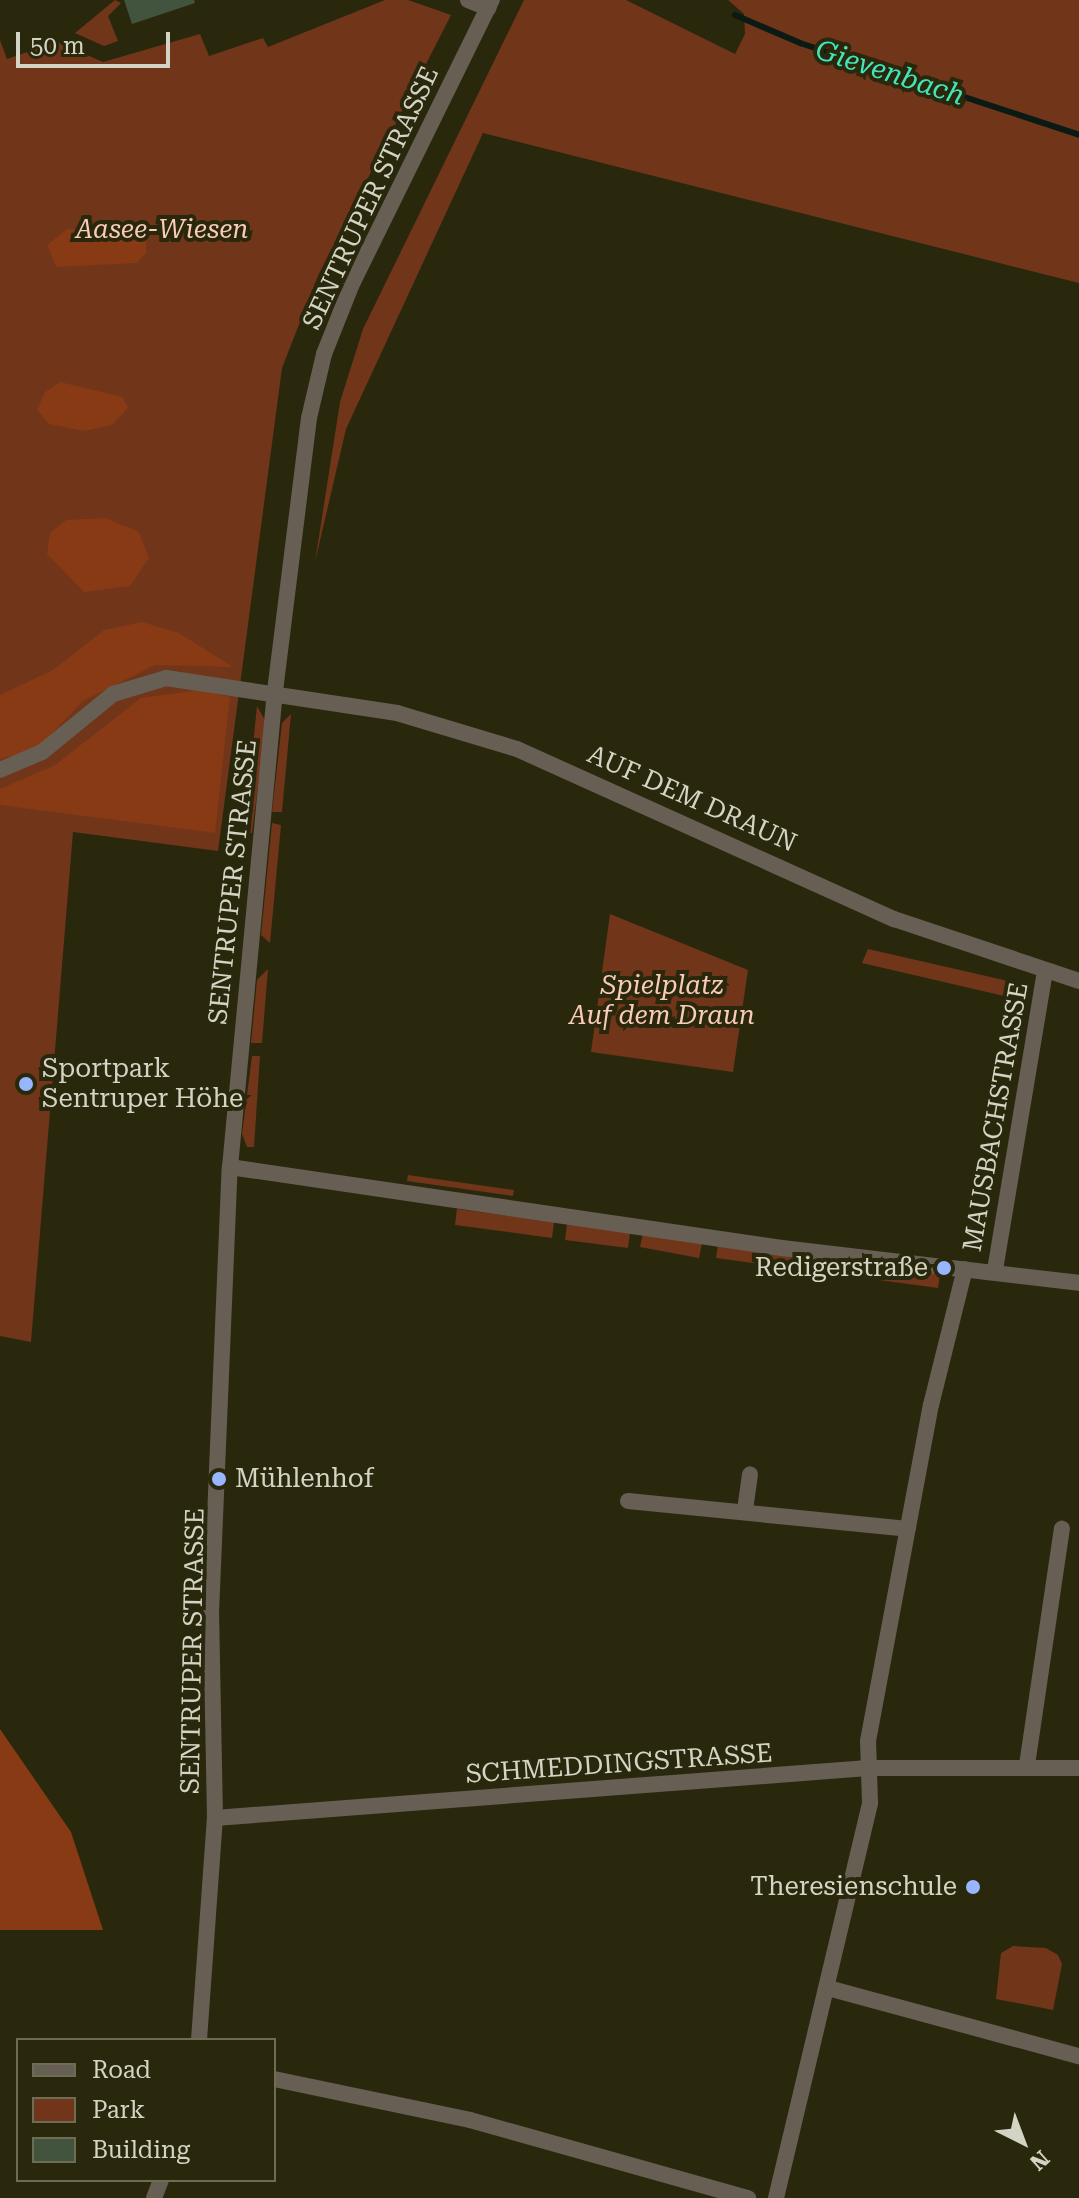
<!DOCTYPE html>
<meta charset="utf-8">
<style>
body{margin:0}
#map{position:relative;width:1079px;height:2198px;overflow:hidden;background:#29280d;font-family:"Roboto Serif",serif}
div>[style]{position:absolute}
.green>*{inset:0;background:#71351a}
.forest>*{inset:0;background:#873a13}
.stream>*{height:6px;margin:-3px;padding:0 3px;transform-origin:3px;border-radius:3px;background:#0b1a15}
.building>*{inset:0;background:#42543d}
.street>*{height:16px;margin:-8px;padding:0 8px;transform-origin:8px;border-radius:8px;background:#675f54}
.dots>*{width:22px;height:22px;translate:-50% -50%;box-sizing:border-box;border:4px solid #29280d;border-radius:50%}
span{translate:-50% -50%;white-space:nowrap;text-align:center;line-height:1.15;-webkit-text-stroke:8px #29280d;paint-order:stroke}
.street-label{font-size:26px;color:#d4d4c4}
.park-label{font-size:26px;color:#f9cbb8;font-style:italic}
.poi-label{font-size:26px;color:#d4d4c4}
.left{translate:0 -50%;text-align:left}
.right{translate:-100% -50%;text-align:right}
.water-label{font-size:28px;color:#42e6ba;font-style:italic}
.legend{position:absolute;left:16px;top:2038px;width:260px;height:144px;box-sizing:border-box;background:#29280d;border:2px solid #6d6d56;margin:0;padding:10px 14px;list-style:none;font-size:24px;color:#d4d4c4}
.legend li{display:flex;align-items:center;gap:16px;height:40px}
.legend b{width:40px;border:2px solid #6d6d56}
.north{position:absolute;left:983px;top:2102px;width:80px;height:80px;-webkit-text-stroke:6px #29280d;paint-order:stroke;rotate:138deg;font-size:22px;font-weight:700;line-height:32px;text-align:center;color:#d4d4c4}
.north::after{content:'';display:block;margin:auto;width:28px;height:36px;background:#d4d4c4;clip-path:polygon(50% 0,100% 100%,50% 72%,0 100%)}
.scale{position:absolute;left:16px;top:32px;width:154px;height:36px;box-sizing:border-box;border:4px solid #d4d4c4;border-top:0;padding-left:10px;font-size:24px;line-height:28px;white-space:nowrap;color:#d4d4c4;-webkit-text-stroke:6px #29280d;paint-order:stroke}
</style>
<div id="map">
<div class="green">
<i style="clip-path:polygon(115px 0,121px 3px,108px 16px,118px 41px,104px 46px,75px 33px)"></i>
<i style="clip-path:polygon(385px 0,408px 0,451px 15px,318px 276px,282px 368px,218px 851px,73px 832px,31px 1342px,0 1336px,0 40px,7px 59px,57px 42px,103px 62px,200px 34px,209px 56px,263px 38px,268px 47px)"></i>
<i style="clip-path:polygon(524px 0,626px 0,735px 54px,745px 34px,744px 14px,728px 0,1079px 0,1079px 283px,483px 133px,346px 429px,315px 562px,340px 402px,363px 329px)"></i>
<i style="clip-path:polygon(257px 706px,266px 722px,252px 833px,244px 833px)"></i>
<i style="clip-path:polygon(291px 714px,282px 812px,272px 812px,282px 723px)"></i>
<i style="clip-path:polygon(272px 823px,281px 825px,270px 943px,261px 935px)"></i>
<i style="clip-path:polygon(610px 914px,748px 970px,733px 1072px,591px 1052px)"></i>
<i style="clip-path:polygon(868px 949px,1021px 984px,1026px 1001px,862px 963px)"></i>
<i style="clip-path:polygon(268px 969px,262px 1043px,251px 1043px,257px 980px)"></i>
<i style="clip-path:polygon(252px 1056px,260px 1056px,254px 1147px,247px 1147px,242px 1134px)"></i>
<i style="clip-path:polygon(408px 1175px,514px 1190px,513px 1196px,407px 1181px)"></i>
<i style="clip-path:polygon(457px 1209px,554px 1222px,552px 1238px,455px 1225px)"></i>
<i style="clip-path:polygon(567px 1224px,630px 1232px,628px 1248px,565px 1240px)"></i>
<i style="clip-path:polygon(643px 1233px,702px 1243px,699px 1258px,640px 1247px)"></i>
<i style="clip-path:polygon(718px 1244px,940px 1274px,938px 1288px,716px 1258px)"></i>
<i style="clip-path:polygon(1013px 1946px,1046px 1948px,1058px 1955px,1062px 1964px,1053px 2010px,996px 1999px,1001px 1953px)"></i>
</div>
<div class="forest">
<i style="clip-path:polygon(67px 229px,136px 234px,146px 240px,146px 253px,137px 263px,56px 267px,47px 245px)"></i>
<i style="clip-path:polygon(60px 382px,123px 397px,128px 408px,112px 425px,84px 431px,49px 424px,37px 410px,45px 392px)"></i>
<i style="clip-path:polygon(105px 518px,139px 532px,149px 558px,130px 586px,84px 592px,47px 554px,50px 533px,66px 520px)"></i>
<i style="clip-path:polygon(142px 622px,179px 633px,233px 667px,155px 665px,83px 701px,37px 749px,0 759px,0 695px,53px 670px,104px 630px)"></i>
<i style="clip-path:polygon(199px 690px,230px 697px,215px 833px,0 805px,0 789px,55px 765px,141px 698px)"></i>
<i style="clip-path:polygon(0 1729px,71px 1832px,103px 1930px,0 1930px)"></i>
</div>
<div class="stream">
<i style="left:735px;top:15px;width:71px;rotate:23.3deg"></i>
<i style="left:800px;top:43px;width:294px;rotate:18.2deg"></i>
</div>
<div class="building">
<i style="clip-path:polygon(124px 0,194px 0,195px 3px,132px 24px)"></i>
</div>
<div class="street">
<i style="left:468px;top:0;width:22px;rotate:22deg"></i>
<i style="left:0;top:770px;width:46px;rotate:-23.2deg"></i>
<i style="left:42px;top:752px;width:92px;rotate:-39.2deg"></i>
<i style="left:113px;top:694px;width:55px;rotate:-16.8deg"></i>
<i style="left:166px;top:678px;width:234px;rotate:8.6deg"></i>
<i style="left:397px;top:713px;width:125px;rotate:16.7deg"></i>
<i style="left:517px;top:749px;width:414px;rotate:24.3deg"></i>
<i style="left:894px;top:919px;width:195px;rotate:18.5deg"></i>
<i style="left:230px;top:1167px;width:558px;rotate:8.35deg"></i>
<i style="left:782px;top:1248px;width:299px;rotate:6.7deg"></i>
<i style="left:995px;top:1270px;width:302px;rotate:-80.5deg"></i>
<i style="left:628px;top:1501px;width:281px;rotate:5.7deg"></i>
<i style="left:745px;top:1510px;width:36px;rotate:-82deg"></i>
<i style="left:1027px;top:1765px;width:239px;rotate:-81.6deg"></i>
<i style="left:215px;top:1818px;width:655px;rotate:-4.38deg"></i>
<i style="left:868px;top:1768px;width:211px"></i>
<i style="left:828px;top:1988px;width:260px;rotate:15.2deg"></i>
<i style="left:199px;top:2040px;width:223px;rotate:-85.9deg"></i>
<i style="left:215px;top:1818px;width:205px;rotate:-91.1deg"></i>
<i style="left:211px;top:1613px;width:446px;rotate:-87.6deg"></i>
<i style="left:230px;top:1167px;width:478px;rotate:-84.6deg"></i>
<i style="left:275px;top:691px;width:275px;rotate:-82.9deg"></i>
<i style="left:309px;top:418px;width:66px;rotate:-76.8deg"></i>
<i style="left:324px;top:354px;width:73px;rotate:-68.3deg"></i>
<i style="left:351px;top:286px;width:319px;rotate:-63.8deg"></i>
<i style="left:274px;top:2079px;width:200px;rotate:11.8deg"></i>
<i style="left:470px;top:2120px;width:289px;rotate:15.7deg"></i>
<i style="left:154px;top:2198px;width:19px;rotate:-69deg"></i>
<i style="left:776px;top:2198px;width:406px;rotate:-76.6deg"></i>
<i style="left:870px;top:1803px;width:62px;rotate:-91.8deg"></i>
<i style="left:868px;top:1741px;width:342px;rotate:-79.4deg"></i>
<i style="left:931px;top:1405px;width:140px;rotate:-76deg"></i>
</div>
<div class="dots">
<i style="left:26px;top:1084px;background:#97b6fd"></i>
<i style="left:944px;top:1268px;background:#97b6fd"></i>
<i style="left:219px;top:1479px;background:#97b6fd"></i>
<i style="left:973px;top:1887px;background:#97b6fd"></i>
</div>
<div class="street-label">
<span style="left:371px;top:198px;rotate:-65deg">SENTRUPER STRASSE</span>
<span style="left:692px;top:799px;rotate:24deg">AUF DEM DRAUN</span>
<span style="left:233px;top:882px;rotate:-84deg">SENTRUPER STRASSE</span>
<span style="left:996px;top:1117px;rotate:-80deg">MAUSBACHSTRASSE</span>
<span style="left:193px;top:1651px;rotate:-89deg">SENTRUPER STRASSE</span>
<span style="left:619px;top:1764px;rotate:-4deg">SCHMEDDINGSTRASSE</span>
</div>
<div class="park-label">
<span style="left:162px;top:230px">Aasee-Wiesen</span>
<span style="left:662px;top:1001px">Spielplatz<br>Auf dem Draun</span>
</div>
<div class="poi-label">
<span class="left" style="left:42px;top:1084px">Sportpark<br>Sentruper Höhe</span>
<span class="right" style="left:928px;top:1268px">Redigerstraße</span>
<span class="left" style="left:235px;top:1479px">Mühlenhof</span>
<span class="right" style="left:957px;top:1887px">Theresienschule</span>
</div>
<div class="water-label">
<span style="left:890px;top:73px;rotate:18deg">Gievenbach</span>
</div>
<ul class="legend">
<li><b style="height:10px;background:#675f54"></b>Road</li>
<li><b style="height:22px;background:#71351a"></b>Park</li>
<li><b style="height:22px;background:#42543d"></b>Building</li>
</ul>
<div class="north">N</div>
<div class="scale">50 m</div>
</div>
